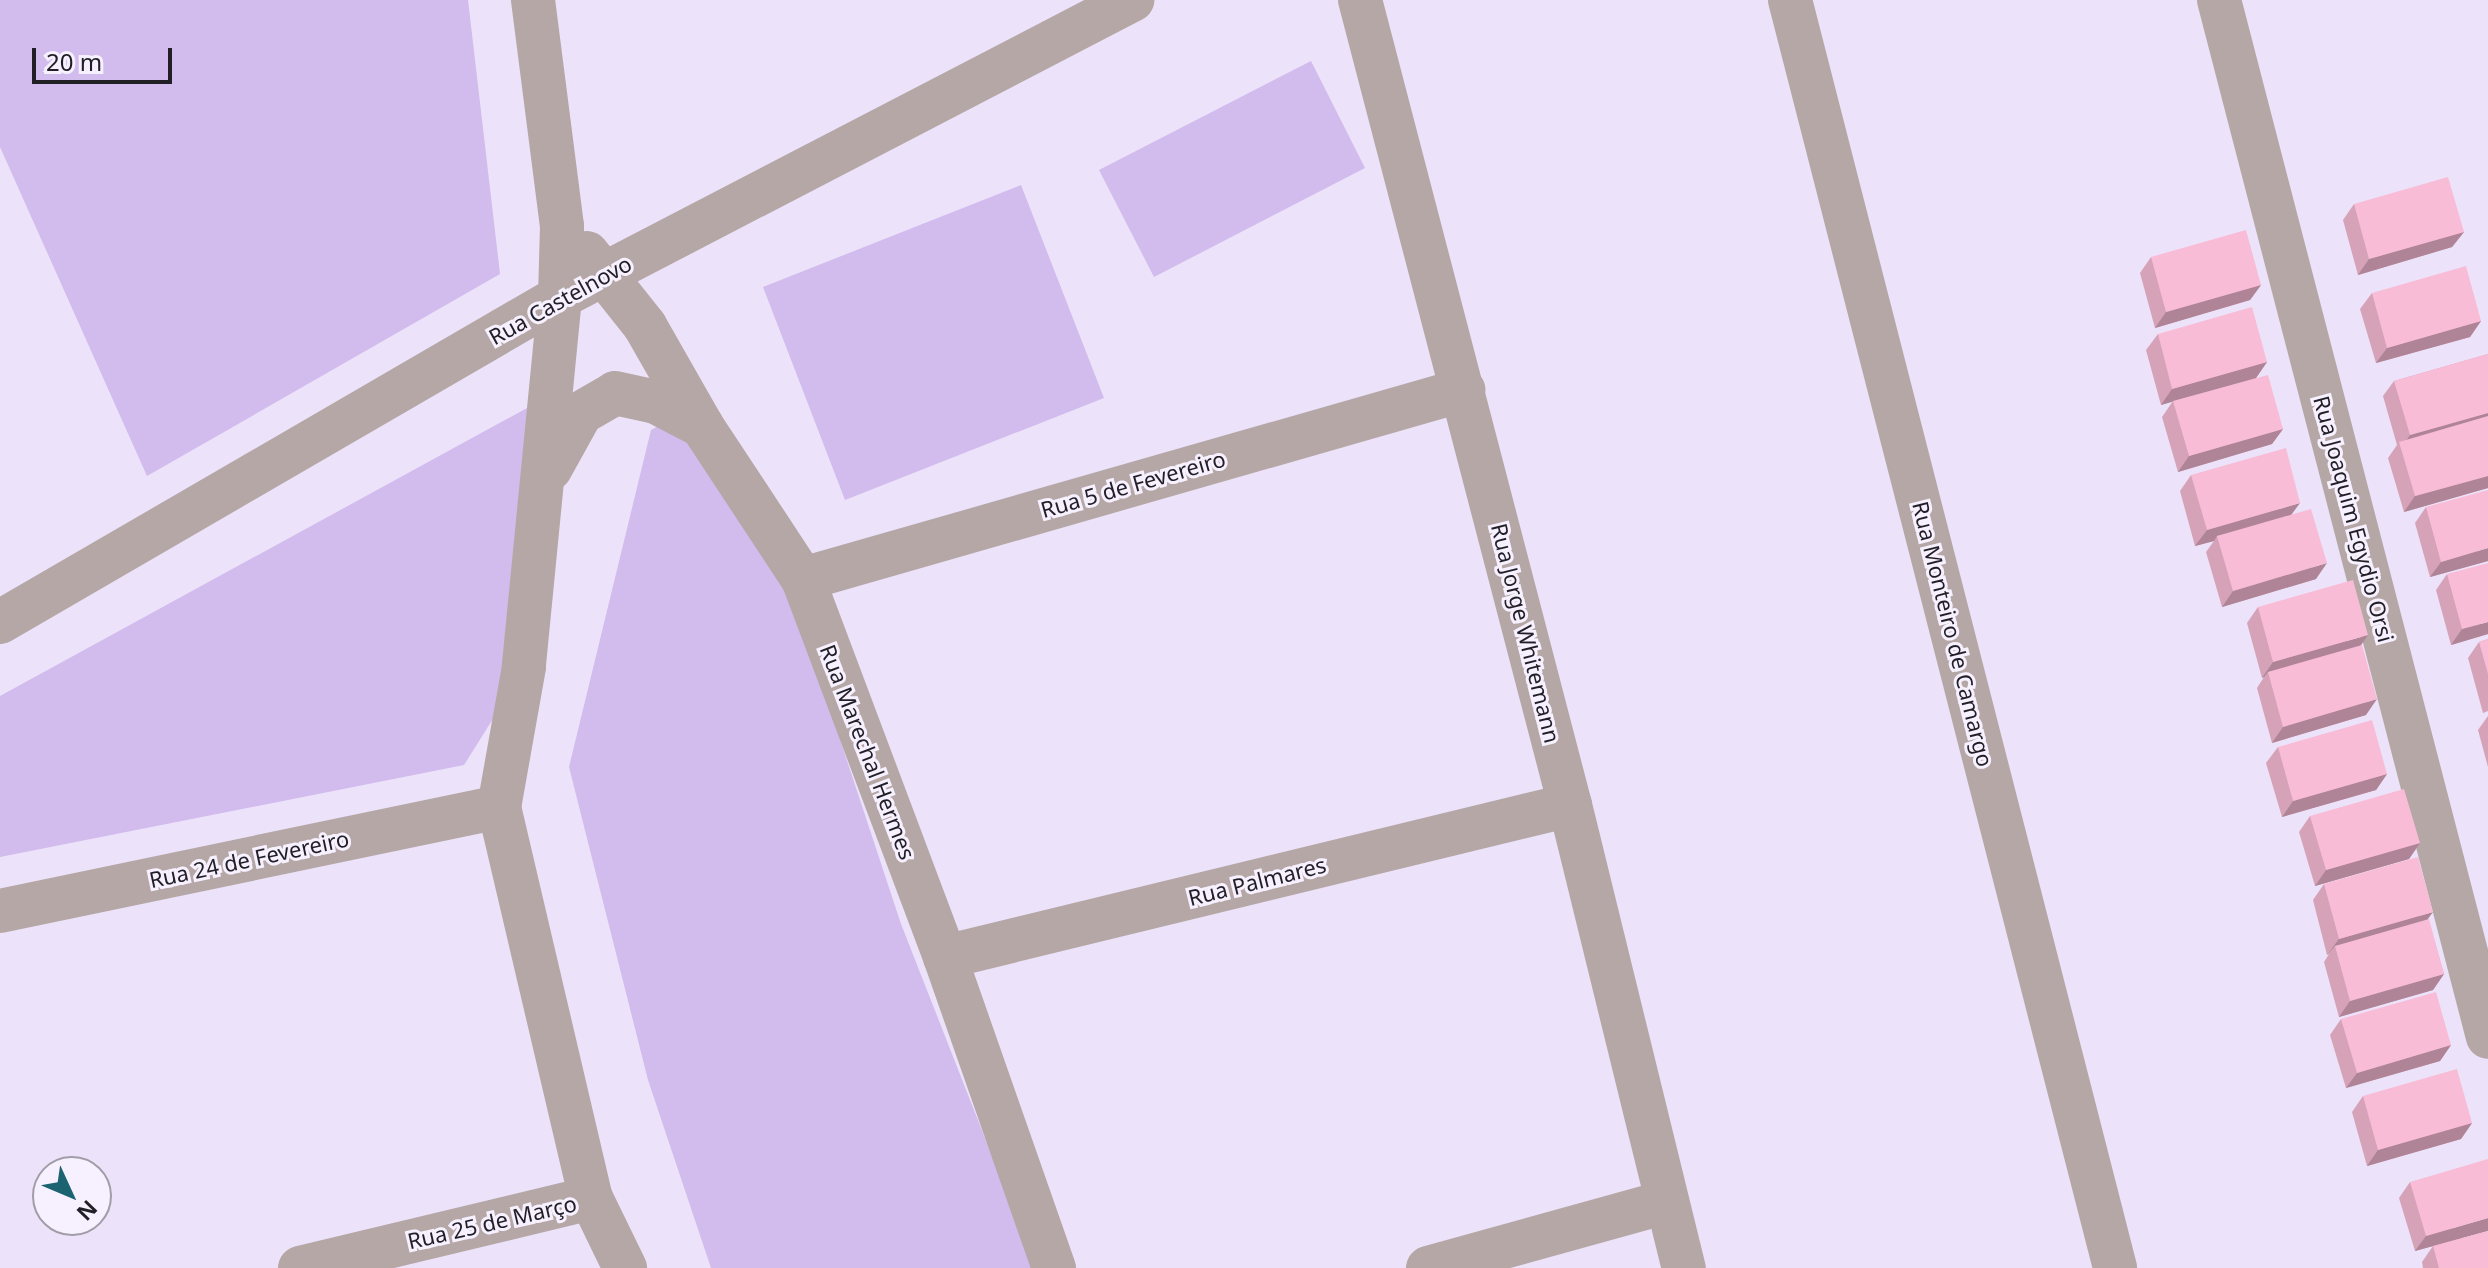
<!DOCTYPE html>
<meta charset="utf-8">
<style>
body{margin:0}
#map{position:relative;width:2488px;height:1268px;overflow:hidden;background:#ece2f9;font-family:"Noto Sans",sans-serif}
div>[style]{position:absolute}
.green>*{inset:0;background:#d2bbed}
.minor>*{height:44px;margin:-22px;padding:0 22px;transform-origin:22px;border-radius:22px;background:#b4a7a6}
.wall>*{inset:0;background:#d5a2b8}
.shaded-wall>*{inset:0;background:#ae8496}
.building>*{inset:0;background:#f8bcd6}
span{translate:-50% -50%;white-space:nowrap;text-align:center;line-height:1.15;-webkit-text-stroke:6px #f7f1ff;paint-order:stroke}
.street-label{font-size:22px;color:#211e26}
.north{position:absolute;left:32px;top:1156px;width:80px;height:80px;box-sizing:border-box;background:#f7f1ff;border:2px solid #a19da8;border-radius:50%;rotate:134deg;font-size:22px;font-weight:700;line-height:32px;text-align:center;color:#211e26}
.north::after{content:'';display:block;margin:auto;width:28px;height:36px;background:#1c6372;clip-path:polygon(50% 0,100% 100%,50% 72%,0 100%)}
.scale{position:absolute;left:32px;top:48px;width:140px;height:36px;box-sizing:border-box;border:4px solid #211e26;border-top:0;padding-left:10px;font-size:24px;line-height:28px;white-space:nowrap;color:#211e26;-webkit-text-stroke:6px #f7f1ff;paint-order:stroke}
</style>
<div id="map">
<div class="green">
<i style="clip-path:polygon(0 0,468px 0,500px 274px,147px 476px,0 147px)"></i>
<i style="clip-path:polygon(1311px 61px,1365px 168px,1154px 277px,1099px 170px)"></i>
<i style="clip-path:polygon(1021px 185px,1104px 398px,845px 500px,763px 287px)"></i>
<i style="clip-path:polygon(549px 396px,496px 714px,464px 765px,0 857px,0 696px)"></i>
<i style="clip-path:polygon(679px 415px,789px 585px,901px 924px,1036px 1268px,711px 1268px,648px 1080px,569px 767px,651px 430px)"></i>
</div>
<div class="minor">
<i style="left:533px;top:0;width:228px;rotate:82.7deg"></i>
<i style="left:562px;top:226px;width:71px;rotate:91.6deg"></i>
<i style="left:560px;top:297px;width:372px;rotate:95.6deg"></i>
<i style="left:524px;top:667px;width:142px;rotate:100.1deg"></i>
<i style="left:499px;top:807px;width:402px;rotate:76.8deg"></i>
<i style="left:591px;top:1198px;width:78px;rotate:64.1deg"></i>
<i style="left:1360px;top:0;width:832px;rotate:75.38deg"></i>
<i style="left:1570px;top:805px;width:477px;rotate:76.2deg"></i>
<i style="left:1790px;top:0;width:1309px;rotate:75.62deg"></i>
<i style="left:2219px;top:0;width:1071px;rotate:75.46deg"></i>
<i style="left:587px;top:253px;width:93px;rotate:51.5deg"></i>
<i style="left:645px;top:326px;width:115px;rotate:60.3deg"></i>
<i style="left:702px;top:426px;width:183px;rotate:56.6deg"></i>
<i style="left:803px;top:579px;width:404px;rotate:69.4deg"></i>
<i style="left:945px;top:957px;width:330px;rotate:70.7deg"></i>
<i style="left:550px;top:469px;width:64px;rotate:-61deg"></i>
<i style="left:581px;top:413px;width:39px;rotate:-30deg"></i>
<i style="left:615px;top:393px;width:42px;rotate:12.4deg"></i>
<i style="left:656px;top:402px;width:52px;rotate:27.6deg"></i>
<i style="left:803px;top:579px;width:687px;rotate:-15.98deg"></i>
<i style="left:0;top:622px;width:647px;rotate:-30.13deg"></i>
<i style="left:560px;top:297px;width:645px;rotate:-27.44deg"></i>
<i style="left:0;top:911px;width:510px;rotate:-11.77deg"></i>
<i style="left:945px;top:957px;width:643px;rotate:-13.67deg"></i>
<i style="left:300px;top:1268px;width:299px;rotate:-13.5deg"></i>
<i style="left:1428px;top:1268px;width:247px;rotate:-15.5deg"></i>
</div>
<div class="wall">
<i style="clip-path:polygon(2354px 204px,2464px 232px,2452px 247px,2358px 275px,2343px 220px)"></i>
<i style="clip-path:polygon(2151px 257px,2261px 285px,2250px 300px,2155px 328px,2140px 273px)"></i>
<i style="clip-path:polygon(2372px 293px,2481px 321px,2470px 337px,2376px 363px,2360px 309px)"></i>
<i style="clip-path:polygon(2158px 334px,2267px 362px,2256px 378px,2283px 429px,2272px 444px,2178px 472px,2162px 417px,2173px 401px,2161px 405px,2146px 350px)"></i>
<i style="clip-path:polygon(2488px 354px,2488px 488px,2404px 512px,2388px 458px,2397px 445px,2383px 396px,2394px 381px)"></i>
<i style="clip-path:polygon(2191px 475px,2292px 515px,2316px 579px,2222px 607px,2206px 552px,2214px 541px,2195px 546px,2180px 491px)"></i>
<i style="clip-path:polygon(2426px 507px,2488px 561px,2430px 577px,2415px 523px)"></i>
<i style="clip-path:polygon(2447px 574px,2488px 634px,2451px 645px,2436px 590px)"></i>
<i style="clip-path:polygon(2258px 607px,2360px 646px,2366px 715px,2272px 743px,2257px 688px,2264px 677px,2262px 678px,2247px 623px)"></i>
<i style="clip-path:polygon(2488px 639px,2488px 711px,2483px 713px,2468px 658px,2479px 642px)"></i>
<i style="clip-path:polygon(2488px 716px,2488px 767px,2478px 730px)"></i>
<i style="clip-path:polygon(2278px 747px,2387px 774px,2376px 790px,2282px 817px,2266px 763px)"></i>
<i style="clip-path:polygon(2310px 816px,2420px 843px,2409px 859px,2315px 886px,2299px 832px)"></i>
<i style="clip-path:polygon(2324px 884px,2428px 919px,2444px 974px,2433px 990px,2339px 1017px,2324px 962px,2329px 954px,2327px 955px,2313px 900px)"></i>
<i style="clip-path:polygon(2341px 1019px,2451px 1045px,2440px 1061px,2346px 1088px,2330px 1035px)"></i>
<i style="clip-path:polygon(2363px 1096px,2472px 1123px,2461px 1139px,2367px 1166px,2352px 1112px)"></i>
<i style="clip-path:polygon(2410px 1182px,2488px 1268px,2423px 1268px,2422px 1262px,2433px 1246px,2415px 1251px,2399px 1198px)"></i>
</div>
<div class="shaded-wall">
<i style="clip-path:polygon(2464px 232px,2452px 247px,2358px 275px,2369px 259px)"></i>
<i style="clip-path:polygon(2261px 285px,2250px 300px,2155px 328px,2166px 312px)"></i>
<i style="clip-path:polygon(2481px 321px,2470px 337px,2376px 363px,2387px 348px)"></i>
<i style="clip-path:polygon(2267px 362px,2256px 378px,2161px 405px,2172px 389px)"></i>
<i style="clip-path:polygon(2488px 413px,2488px 426px,2401px 448px,2410px 435px)"></i>
<i style="clip-path:polygon(2283px 429px,2272px 444px,2178px 472px,2189px 456px)"></i>
<i style="clip-path:polygon(2488px 476px,2488px 488px,2404px 512px,2415px 496px)"></i>
<i style="clip-path:polygon(2300px 503px,2289px 518px,2217px 536px,2214px 541px,2195px 546px,2207px 530px)"></i>
<i style="clip-path:polygon(2488px 548px,2488px 561px,2430px 577px,2441px 562px)"></i>
<i style="clip-path:polygon(2327px 563px,2316px 579px,2222px 607px,2233px 591px)"></i>
<i style="clip-path:polygon(2488px 622px,2488px 634px,2451px 645px,2462px 629px)"></i>
<i style="clip-path:polygon(2368px 635px,2357px 651px,2268px 672px,2264px 677px,2262px 678px,2273px 662px)"></i>
<i style="clip-path:polygon(2377px 699px,2366px 715px,2272px 743px,2283px 727px)"></i>
<i style="clip-path:polygon(2387px 774px,2376px 790px,2282px 817px,2293px 801px)"></i>
<i style="clip-path:polygon(2420px 843px,2409px 859px,2315px 886px,2326px 870px)"></i>
<i style="clip-path:polygon(2433px 912px,2422px 927px,2335px 946px,2327px 955px,2339px 939px)"></i>
<i style="clip-path:polygon(2444px 974px,2433px 990px,2339px 1017px,2350px 1001px)"></i>
<i style="clip-path:polygon(2451px 1045px,2440px 1061px,2346px 1088px,2357px 1073px)"></i>
<i style="clip-path:polygon(2472px 1123px,2461px 1139px,2367px 1166px,2378px 1150px)"></i>
<i style="clip-path:polygon(2488px 1218px,2488px 1231px,2415px 1251px,2426px 1236px)"></i>
</div>
<div class="building">
<i style="clip-path:polygon(2448px 177px,2464px 232px,2369px 259px,2354px 204px)"></i>
<i style="clip-path:polygon(2246px 230px,2261px 285px,2166px 312px,2151px 257px)"></i>
<i style="clip-path:polygon(2466px 266px,2481px 321px,2387px 348px,2372px 293px)"></i>
<i style="clip-path:polygon(2252px 307px,2267px 362px,2172px 389px,2158px 334px)"></i>
<i style="clip-path:polygon(2488px 354px,2488px 413px,2410px 435px,2394px 381px)"></i>
<i style="clip-path:polygon(2268px 375px,2283px 429px,2189px 456px,2173px 401px)"></i>
<i style="clip-path:polygon(2488px 416px,2488px 476px,2415px 496px,2399px 442px)"></i>
<i style="clip-path:polygon(2286px 448px,2300px 503px,2207px 530px,2191px 475px)"></i>
<i style="clip-path:polygon(2488px 490px,2488px 548px,2441px 562px,2426px 507px)"></i>
<i style="clip-path:polygon(2311px 509px,2327px 563px,2233px 591px,2217px 536px)"></i>
<i style="clip-path:polygon(2488px 563px,2488px 622px,2462px 629px,2447px 574px)"></i>
<i style="clip-path:polygon(2353px 580px,2368px 635px,2273px 662px,2258px 607px)"></i>
<i style="clip-path:polygon(2488px 639px,2488px 674px,2479px 642px)"></i>
<i style="clip-path:polygon(2362px 645px,2377px 699px,2283px 727px,2268px 672px)"></i>
<i style="clip-path:polygon(2372px 720px,2387px 774px,2293px 801px,2278px 747px)"></i>
<i style="clip-path:polygon(2404px 789px,2420px 843px,2326px 870px,2310px 816px)"></i>
<i style="clip-path:polygon(2418px 857px,2433px 912px,2339px 939px,2324px 884px)"></i>
<i style="clip-path:polygon(2429px 919px,2444px 974px,2350px 1001px,2335px 946px)"></i>
<i style="clip-path:polygon(2436px 992px,2451px 1045px,2357px 1073px,2341px 1019px)"></i>
<i style="clip-path:polygon(2457px 1069px,2472px 1123px,2378px 1150px,2363px 1096px)"></i>
<i style="clip-path:polygon(2488px 1159px,2488px 1218px,2426px 1236px,2410px 1182px)"></i>
<i style="clip-path:polygon(2488px 1231px,2488px 1268px,2439px 1268px,2433px 1246px)"></i>
</div>
<div class="street-label">
<span style="left:560px;top:300px;rotate:-29deg">Rua Castelnovo</span>
<span style="left:1133px;top:484px;rotate:-16deg">Rua 5 de Fevereiro</span>
<span style="left:2354px;top:519px;rotate:75deg">Rua Joaquim Egydio Orsi</span>
<span style="left:1526px;top:633px;rotate:76deg">Rua Jorge Whitemann</span>
<span style="left:1953px;top:634px;rotate:76deg">Rua Monteiro de Camargo</span>
<span style="left:868px;top:752px;rotate:69deg">Rua Marechal Hermes</span>
<span style="left:249px;top:859px;rotate:-12deg">Rua 24 de Fevereiro</span>
<span style="left:1257px;top:881px;rotate:-14deg">Rua Palmares</span>
<span style="left:492px;top:1222px;rotate:-13deg">Rua 25 de Março</span>
</div>
<div class="north">N</div>
<div class="scale">20 m</div>
</div>
